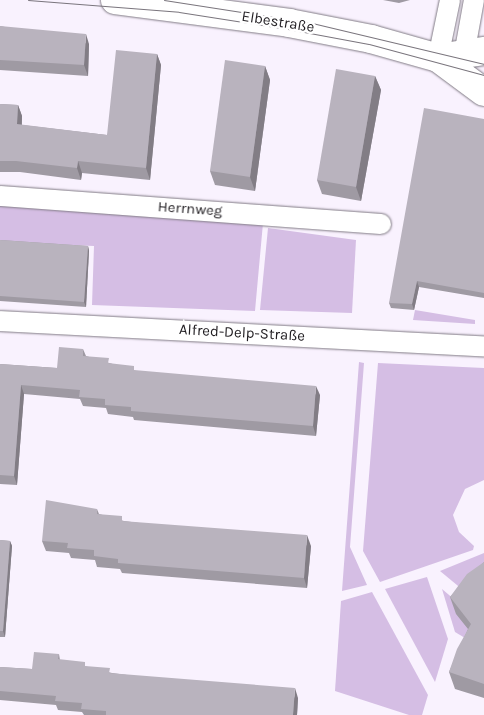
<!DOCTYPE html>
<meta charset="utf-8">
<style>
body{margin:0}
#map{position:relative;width:484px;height:715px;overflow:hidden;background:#f9f2fe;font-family:Karla,sans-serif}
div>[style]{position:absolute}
.green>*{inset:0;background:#d5bee4}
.roads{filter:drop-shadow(0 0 1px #817b85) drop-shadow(0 0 1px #817b85)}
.minor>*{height:20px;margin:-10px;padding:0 10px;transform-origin:10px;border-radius:10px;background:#fff}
.secondary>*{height:28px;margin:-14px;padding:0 14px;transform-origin:14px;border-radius:14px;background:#fff}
.tram>*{height:1px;margin:-0.5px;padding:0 0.5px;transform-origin:0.5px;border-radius:0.5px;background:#7a757d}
.wall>*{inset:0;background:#9f9aa3}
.shaded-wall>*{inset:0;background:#827d85}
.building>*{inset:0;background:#b9b3be}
span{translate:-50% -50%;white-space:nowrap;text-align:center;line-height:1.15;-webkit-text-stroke:5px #fff;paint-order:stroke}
.street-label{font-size:15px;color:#1f1c20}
</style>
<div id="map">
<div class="green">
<i style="clip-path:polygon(0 205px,263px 223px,255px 311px,92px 305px,94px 246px,0 242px)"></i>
<i style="clip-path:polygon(268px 228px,356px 240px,352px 313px,260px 310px)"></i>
<i style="clip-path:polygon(415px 310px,475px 320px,475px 324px,413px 320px)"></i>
<i style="clip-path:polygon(359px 362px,364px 363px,350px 547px,367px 585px,342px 591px)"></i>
<i style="clip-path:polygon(378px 363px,484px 368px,484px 480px,465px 489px,453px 515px,459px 532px,474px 546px,473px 550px,380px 582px,363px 551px)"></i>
<i style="clip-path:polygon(484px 553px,484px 581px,469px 595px,440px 571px)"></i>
<i style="clip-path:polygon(427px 577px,448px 639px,435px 682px,385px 589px)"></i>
<i style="clip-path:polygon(442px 589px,462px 606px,477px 641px,475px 644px,455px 632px)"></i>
<i style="clip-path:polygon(372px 592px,428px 695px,422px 715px,409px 715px,335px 691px,341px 601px)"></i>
</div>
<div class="roads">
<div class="minor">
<i style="left:438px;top:58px;width:59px;rotate:-78.3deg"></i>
<i style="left:462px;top:66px;width:67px;rotate:-79.7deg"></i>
<i style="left:0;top:196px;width:382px;rotate:4.2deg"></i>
<i style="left:0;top:321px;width:485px;rotate:3deg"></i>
</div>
<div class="secondary">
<i style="left:115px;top:0;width:176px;rotate:7.5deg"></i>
<i style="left:289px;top:23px;width:84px;rotate:11deg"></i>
<i style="left:371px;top:39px;width:70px;rotate:15.8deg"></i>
<i style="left:438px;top:58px;width:57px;rotate:36.5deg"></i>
<i style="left:438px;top:58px;width:47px;rotate:-8.7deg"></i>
</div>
</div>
<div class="tram">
<i style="left:28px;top:0;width:151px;rotate:4.5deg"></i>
<i style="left:179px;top:12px;width:110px;rotate:8.9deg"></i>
<i style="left:288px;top:29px;width:82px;rotate:10.5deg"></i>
<i style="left:369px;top:44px;width:119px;rotate:15.1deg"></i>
<i style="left:164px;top:0;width:150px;rotate:8.8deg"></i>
<i style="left:312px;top:23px;width:177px;rotate:13.4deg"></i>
</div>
<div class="wall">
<i style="clip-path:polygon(383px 0,410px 0,399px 3px)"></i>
<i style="clip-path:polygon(0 26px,89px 44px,88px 76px,0 70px)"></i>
<i style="clip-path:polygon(157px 54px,161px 65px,150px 180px,82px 173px,81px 180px,20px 172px,0 172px,0 104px,18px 105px,22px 116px,22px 125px,107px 135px)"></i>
<i style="clip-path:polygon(265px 66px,270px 80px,255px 191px,215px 185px,210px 171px)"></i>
<i style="clip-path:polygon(375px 76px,381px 90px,361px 201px,322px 194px,317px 180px)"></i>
<i style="clip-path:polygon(484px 119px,484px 298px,419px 287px,414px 310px,391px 308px,389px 303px)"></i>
<i style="clip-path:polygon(0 240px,88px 246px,89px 251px,86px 307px,0 301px)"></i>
<i style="clip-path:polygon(83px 349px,86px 356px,136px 371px,320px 395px,316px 436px,134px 420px,133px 417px,108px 414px,106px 408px,83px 406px,80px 399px,24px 394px,17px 485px,0 484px,0 364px,57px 368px)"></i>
<i style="clip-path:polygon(97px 509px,99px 514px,124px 521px,311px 546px,307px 588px,122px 573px,120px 569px,97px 567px,95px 560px,71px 558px,69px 553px,46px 551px,42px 541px)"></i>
<i style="clip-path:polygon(0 540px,10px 541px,12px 546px,5px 637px,0 637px)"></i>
<i style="clip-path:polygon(484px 562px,484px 698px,455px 689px,449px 672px,468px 629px,456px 614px,450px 597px)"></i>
<i style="clip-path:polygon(59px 654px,60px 660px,112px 673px,298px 698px,297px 715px,84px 715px,82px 712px,58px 710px,56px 705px,0 700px,0 667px,32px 669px)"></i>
</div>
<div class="shaded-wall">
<i style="clip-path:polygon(86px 34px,89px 44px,88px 76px,84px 65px)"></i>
<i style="clip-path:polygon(157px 54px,161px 65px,150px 180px,146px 168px)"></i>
<i style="clip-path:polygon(265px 66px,270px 80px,255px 191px,250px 177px)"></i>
<i style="clip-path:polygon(375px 76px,381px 90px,361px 201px,356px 187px)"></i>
<i style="clip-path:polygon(18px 105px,22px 116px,21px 136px,17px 124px)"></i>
<i style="clip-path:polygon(78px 161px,82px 173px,81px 180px,77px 168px)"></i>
<i style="clip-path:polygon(88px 246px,89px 251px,86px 307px,84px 302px)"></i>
<i style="clip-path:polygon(417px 281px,419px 287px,414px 310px,412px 304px)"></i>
<i style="clip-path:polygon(21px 385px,24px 394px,17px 485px,14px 476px)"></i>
<i style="clip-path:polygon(316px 386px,320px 395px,316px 436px,313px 426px)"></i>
<i style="clip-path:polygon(307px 535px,311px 546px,307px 588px,304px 578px)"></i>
<i style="clip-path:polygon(10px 541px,12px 546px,5px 637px,3px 631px)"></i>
<i style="clip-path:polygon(295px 688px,298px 698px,297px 715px,293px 715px)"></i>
</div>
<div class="building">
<i style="clip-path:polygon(0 26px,86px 34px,84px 65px,0 60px)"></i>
<i style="clip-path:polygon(116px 50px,157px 54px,146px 168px,78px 161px,77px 168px,16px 161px,0 161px,0 104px,18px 105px,17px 124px,107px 135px)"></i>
<i style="clip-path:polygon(225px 60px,265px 66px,250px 177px,210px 171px)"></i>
<i style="clip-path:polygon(336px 69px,375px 76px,356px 187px,317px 180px)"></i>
<i style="clip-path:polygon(424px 108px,484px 119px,484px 293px,417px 281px,412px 304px,389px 303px)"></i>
<i style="clip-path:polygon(0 240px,88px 246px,84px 302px,0 296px)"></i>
<i style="clip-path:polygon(59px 347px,83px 349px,83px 356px,109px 358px,108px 363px,134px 366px,134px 370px,316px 386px,313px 426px,131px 411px,131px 407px,105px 405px,105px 399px,79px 397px,80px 390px,21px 385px,14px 476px,0 475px,0 364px,57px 368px)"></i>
<i style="clip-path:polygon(46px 500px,97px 509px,97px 514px,122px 516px,122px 521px,307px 535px,304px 578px,118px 563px,118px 559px,94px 556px,94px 550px,67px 548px,68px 543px,42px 541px)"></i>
<i style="clip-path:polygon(0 540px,10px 541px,3px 631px,0 631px)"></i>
<i style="clip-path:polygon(484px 562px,484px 684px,449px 672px,457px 649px,471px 624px,450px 597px,467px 574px)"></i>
<i style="clip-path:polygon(34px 652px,59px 654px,58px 659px,85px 662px,85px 666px,110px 668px,109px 673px,295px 688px,293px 715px,106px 715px,106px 711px,81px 709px,82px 703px,55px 701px,56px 696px,0 691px,0 667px,32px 669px)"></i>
</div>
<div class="street-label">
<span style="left:278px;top:22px;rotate:9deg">Elbestraße</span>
<span style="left:190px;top:209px;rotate:4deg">Herrnweg</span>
<span style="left:242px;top:333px;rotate:3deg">Alfred-Delp-Straße</span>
</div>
</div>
